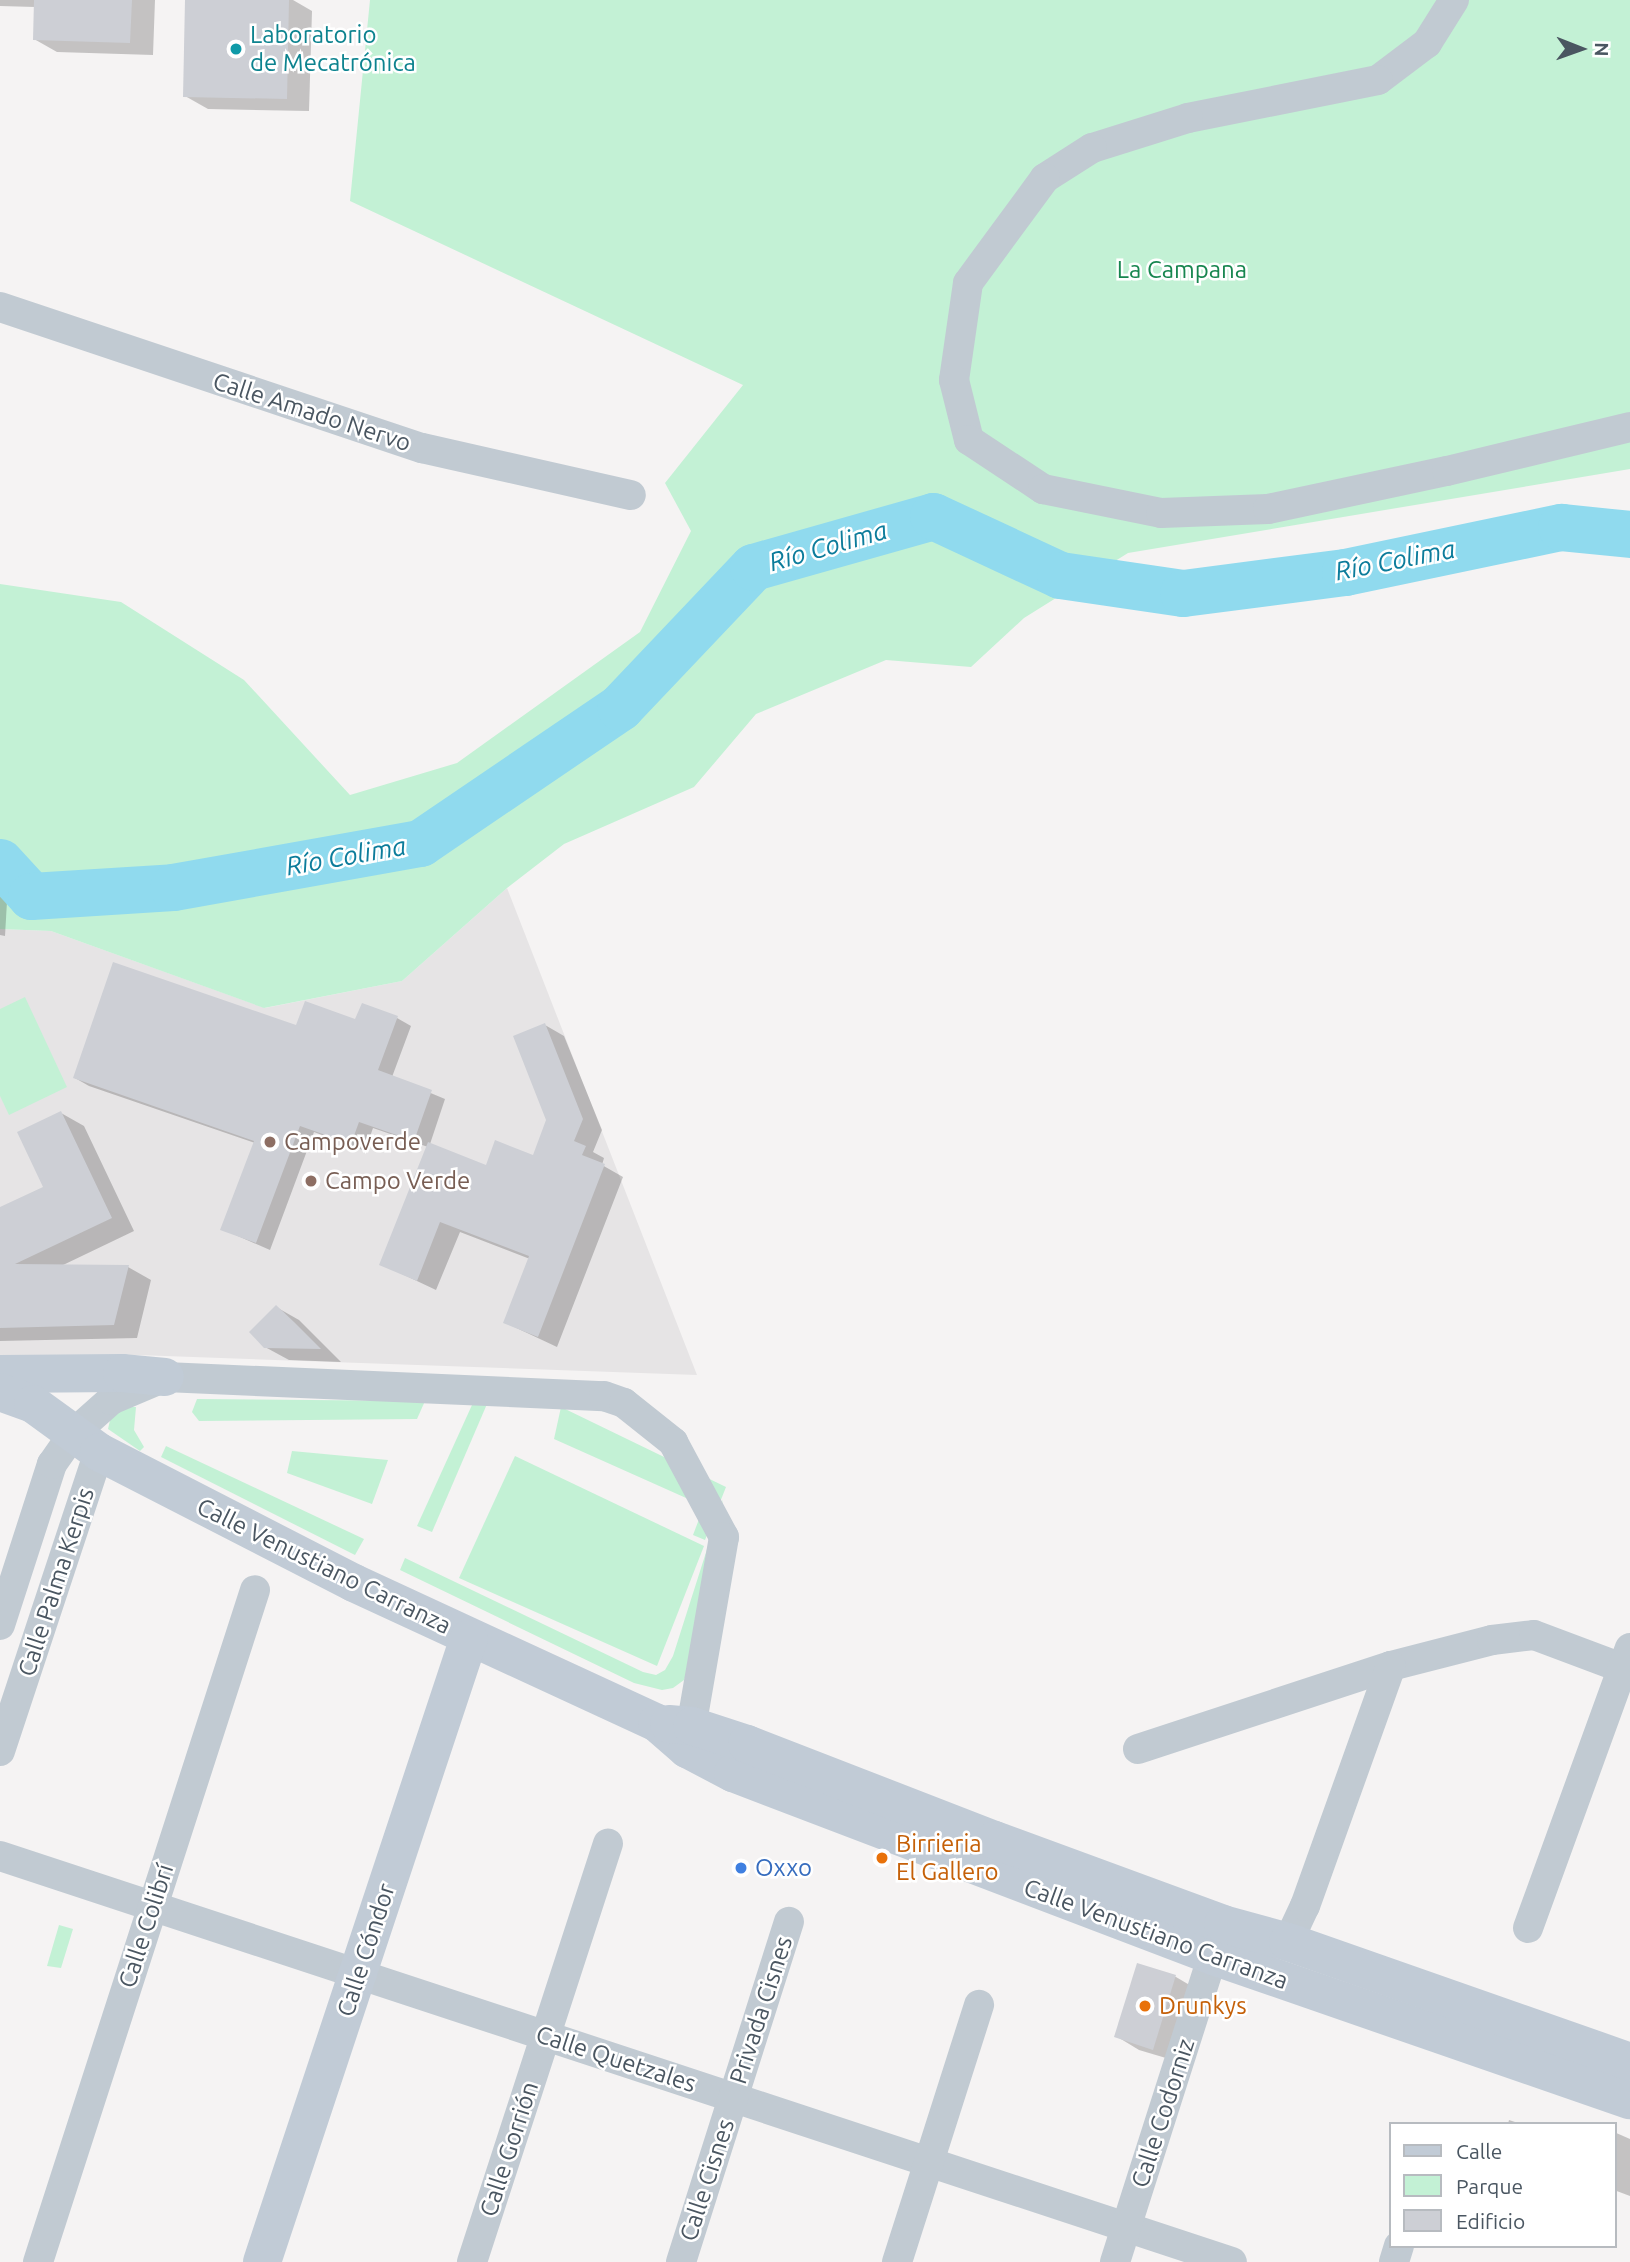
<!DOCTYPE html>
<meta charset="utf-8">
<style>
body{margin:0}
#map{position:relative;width:1630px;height:2262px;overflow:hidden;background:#f5f3f3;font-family:Ubuntu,sans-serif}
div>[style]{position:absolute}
.education>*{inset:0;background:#e6e4e5}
.green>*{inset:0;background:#c3f1d5}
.shadow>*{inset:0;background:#0003}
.river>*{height:47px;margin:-23.5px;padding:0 23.5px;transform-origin:23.5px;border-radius:23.5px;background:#90daee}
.building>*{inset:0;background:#cdcfd5}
.street>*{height:30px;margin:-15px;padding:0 15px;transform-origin:15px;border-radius:15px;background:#c1cad2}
.secondary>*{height:38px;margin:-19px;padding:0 19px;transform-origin:19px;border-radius:19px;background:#c1cbd6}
.dots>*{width:19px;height:19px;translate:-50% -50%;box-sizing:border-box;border:4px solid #fff;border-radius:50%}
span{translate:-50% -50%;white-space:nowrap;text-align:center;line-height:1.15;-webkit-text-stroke:5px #fff;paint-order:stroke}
.culture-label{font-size:24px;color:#0d838f}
.left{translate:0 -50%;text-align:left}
.park-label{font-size:24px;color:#17864f}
.street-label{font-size:24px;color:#4a5661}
.education-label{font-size:24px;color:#785e54}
.food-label{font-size:24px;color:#c56008}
.shop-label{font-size:24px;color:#366cbe}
.water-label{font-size:26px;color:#0c7c9b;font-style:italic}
.legend{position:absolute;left:1389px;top:2122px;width:228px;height:126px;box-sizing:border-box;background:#fff;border:2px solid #b7bbc0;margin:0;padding:9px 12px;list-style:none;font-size:21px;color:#4a5661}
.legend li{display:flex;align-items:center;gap:14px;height:35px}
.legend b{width:35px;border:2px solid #b7bbc0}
.north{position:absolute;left:1546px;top:14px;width:70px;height:70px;-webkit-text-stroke:5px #fff;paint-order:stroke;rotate:91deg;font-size:19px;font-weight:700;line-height:28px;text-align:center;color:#4a5661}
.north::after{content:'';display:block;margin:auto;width:24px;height:32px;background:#4a5661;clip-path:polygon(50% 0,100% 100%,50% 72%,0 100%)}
</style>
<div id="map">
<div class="education">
<i style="clip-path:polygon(507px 888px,697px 1375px,137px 1355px,0 1360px,0 929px,51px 931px,265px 1008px,402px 981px)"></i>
</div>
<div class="green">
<i style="clip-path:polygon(370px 0,1630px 0,1630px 469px,1128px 553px,1024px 618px,971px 667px,886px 660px,756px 714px,694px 787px,564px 844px,507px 888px,402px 981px,264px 1008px,51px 931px,0 929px,0 584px,121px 602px,244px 680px,350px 795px,457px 763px,640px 632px,691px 531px,665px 483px,743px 385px,350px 201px)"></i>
<i style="clip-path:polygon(25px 997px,67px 1087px,9px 1115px,0 1096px,0 1009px)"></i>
<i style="clip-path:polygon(197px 1399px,425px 1401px,417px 1419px,199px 1421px,192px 1412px)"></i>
<i style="clip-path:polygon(487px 1404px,432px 1532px,417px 1526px,472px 1405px)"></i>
<i style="clip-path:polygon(130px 1407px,136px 1407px,134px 1430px,144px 1447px,140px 1451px,108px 1429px,111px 1416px)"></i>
<i style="clip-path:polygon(561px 1407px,726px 1487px,705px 1540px,693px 1535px,704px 1506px,554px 1439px)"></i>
<i style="clip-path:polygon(166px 1446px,364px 1539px,355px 1555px,161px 1457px)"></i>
<i style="clip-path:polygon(292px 1451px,388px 1460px,372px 1504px,287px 1473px)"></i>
<i style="clip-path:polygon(515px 1456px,704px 1546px,657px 1666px,459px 1578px)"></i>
<i style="clip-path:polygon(723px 1499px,692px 1662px,684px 1680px,673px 1688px,662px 1690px,634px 1683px,400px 1570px,405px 1558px,643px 1672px,656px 1675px,665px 1670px,673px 1656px)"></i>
<i style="clip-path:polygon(59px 1925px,73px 1929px,61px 1968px,47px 1966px)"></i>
</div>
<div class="shadow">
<i style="clip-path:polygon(0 0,155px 0,153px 55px,57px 52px,34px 39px,35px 7px,0 6px)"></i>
<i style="clip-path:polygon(187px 0,293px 0,312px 11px,309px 111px,208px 109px,185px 96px)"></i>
<i style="clip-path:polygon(0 875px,8px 884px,5px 936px,0 935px)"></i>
<i style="clip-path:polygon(397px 1018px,411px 1026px,392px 1077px,445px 1099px,430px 1144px,487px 1167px,534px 1157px,548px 1120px,545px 1025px,564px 1036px,602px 1130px,593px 1152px,604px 1158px,602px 1165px,623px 1177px,557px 1347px,506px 1323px,530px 1259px,460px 1232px,436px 1290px,381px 1264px,428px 1147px,373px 1128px,365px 1151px,314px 1132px,270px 1250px,222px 1229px,255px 1143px,89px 1086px,75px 1078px,297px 1027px)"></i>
<i style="clip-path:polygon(61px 1113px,84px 1126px,134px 1231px,61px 1266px,128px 1267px,151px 1280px,137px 1338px,0 1341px,0 1209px,45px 1187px)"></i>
<i style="clip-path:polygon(276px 1307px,299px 1320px,341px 1362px,289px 1360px,265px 1347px)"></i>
<i style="clip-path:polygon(1139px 1965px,1176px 1977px,1198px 1990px,1176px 2061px,1139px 2050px,1116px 2036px)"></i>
<i style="clip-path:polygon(1509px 2120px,1521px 2124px,1508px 2124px)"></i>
<i style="clip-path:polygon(1614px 2132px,1630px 2139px,1630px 2196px,1614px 2190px)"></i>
</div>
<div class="river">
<i style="left:0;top:862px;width:46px;rotate:47.6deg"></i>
<i style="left:31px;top:896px;width:142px;rotate:-3.6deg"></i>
<i style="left:173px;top:887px;width:251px;rotate:-10.1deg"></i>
<i style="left:420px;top:843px;width:242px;rotate:-34.2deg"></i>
<i style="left:620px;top:707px;width:193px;rotate:-46.5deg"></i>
<i style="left:753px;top:567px;width:187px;rotate:-15.8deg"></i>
<i style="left:933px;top:516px;width:140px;rotate:24.9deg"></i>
<i style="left:1060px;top:575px;width:124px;rotate:8.3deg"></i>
<i style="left:1183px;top:593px;width:163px;rotate:-7.4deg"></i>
<i style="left:1345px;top:572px;width:221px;rotate:-11.8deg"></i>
<i style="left:1561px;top:527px;width:69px;rotate:5.8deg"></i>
</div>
<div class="building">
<i style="clip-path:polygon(34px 0,132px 0,130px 43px,33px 40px)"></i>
<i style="clip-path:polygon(185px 0,289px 0,287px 99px,183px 97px)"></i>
<i style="clip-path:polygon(113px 962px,296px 1025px,305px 1001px,355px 1019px,362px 1003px,398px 1016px,378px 1070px,432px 1090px,414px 1141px,359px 1122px,351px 1144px,300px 1126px,256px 1243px,220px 1230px,254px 1141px,73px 1078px)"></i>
<i style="clip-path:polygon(545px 1023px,583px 1119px,574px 1141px,586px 1146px,582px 1155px,605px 1164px,538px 1337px,503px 1323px,529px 1256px,440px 1222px,417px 1281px,379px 1265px,428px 1142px,486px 1165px,495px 1140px,533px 1155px,546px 1120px,513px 1036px)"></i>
<i style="clip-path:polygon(61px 1111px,112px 1218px,15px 1264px,129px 1265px,114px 1325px,0 1328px,0 1207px,43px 1187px,17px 1132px)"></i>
<i style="clip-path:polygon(276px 1305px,294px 1322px,321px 1349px,264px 1348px,249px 1332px)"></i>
<i style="clip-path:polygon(1137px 1963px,1176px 1975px,1153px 2050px,1114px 2037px)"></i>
</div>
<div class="street">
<i style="left:1454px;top:0;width:51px;rotate:122.1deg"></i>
<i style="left:1427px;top:43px;width:61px;rotate:142.9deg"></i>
<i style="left:1378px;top:80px;width:194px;rotate:168.7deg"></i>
<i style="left:1188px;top:118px;width:101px;rotate:162.6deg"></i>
<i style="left:1092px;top:148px;width:56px;rotate:147.4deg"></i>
<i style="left:1045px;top:178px;width:130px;rotate:126.3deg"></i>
<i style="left:968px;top:283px;width:98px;rotate:98.2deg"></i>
<i style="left:954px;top:380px;width:62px;rotate:76deg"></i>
<i style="left:969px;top:440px;width:89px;rotate:33.5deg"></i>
<i style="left:1043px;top:489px;width:120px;rotate:11.5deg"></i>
<i style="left:1161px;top:513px;width:107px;rotate:-2.1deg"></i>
<i style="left:1268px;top:509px;width:183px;rotate:-12deg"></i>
<i style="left:1447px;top:471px;width:188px;rotate:-13.5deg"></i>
<i style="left:0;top:307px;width:445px;rotate:18.5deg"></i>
<i style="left:422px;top:448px;width:214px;rotate:12.7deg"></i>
<i style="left:0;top:1625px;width:169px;rotate:-72.1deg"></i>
<i style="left:52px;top:1464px;width:38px;rotate:-55deg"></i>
<i style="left:74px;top:1433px;width:50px;rotate:-41.7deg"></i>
<i style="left:111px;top:1400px;width:59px;rotate:-23.1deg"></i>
<i style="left:165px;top:1377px;width:439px;rotate:2.5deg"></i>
<i style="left:604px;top:1396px;width:21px;rotate:19deg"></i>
<i style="left:624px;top:1403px;width:63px;rotate:38.5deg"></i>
<i style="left:673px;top:1442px;width:108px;rotate:61.8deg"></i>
<i style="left:724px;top:1537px;width:212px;rotate:99.8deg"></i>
<i style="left:1138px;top:1749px;width:266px;rotate:-18.2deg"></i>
<i style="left:1391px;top:1666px;width:104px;rotate:-14.4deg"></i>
<i style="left:1492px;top:1640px;width:42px;rotate:-6.8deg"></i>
<i style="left:1534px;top:1635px;width:94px;rotate:20.6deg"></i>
<i style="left:0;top:1751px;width:315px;rotate:-71.7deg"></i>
<i style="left:0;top:1856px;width:1297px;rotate:18.24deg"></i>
<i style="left:1528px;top:1928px;width:298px;rotate:-70deg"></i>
<i style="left:1288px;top:1942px;width:40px;rotate:-65deg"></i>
<i style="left:1305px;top:1906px;width:255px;rotate:-70.3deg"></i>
<i style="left:38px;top:2262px;width:706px;rotate:-72.1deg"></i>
<i style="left:472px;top:2262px;width:440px;rotate:-72deg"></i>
<i style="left:681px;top:2262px;width:357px;rotate:-72.4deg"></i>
<i style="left:897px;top:2262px;width:270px;rotate:-72.3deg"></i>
<i style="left:1115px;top:2262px;width:341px;rotate:-72.3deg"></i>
<i style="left:1394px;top:2262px;width:17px;rotate:-73deg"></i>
</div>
<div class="secondary">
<i style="left:0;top:1374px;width:122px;rotate:-0.5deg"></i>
<i style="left:122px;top:1373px;width:43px;rotate:5.3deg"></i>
<i style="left:0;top:1392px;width:35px;rotate:20deg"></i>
<i style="left:33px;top:1404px;width:82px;rotate:36deg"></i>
<i style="left:99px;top:1452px;width:287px;rotate:27.2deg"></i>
<i style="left:354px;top:1583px;width:334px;rotate:24.8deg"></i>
<i style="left:657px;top:1723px;width:40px;rotate:41deg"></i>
<i style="left:687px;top:1749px;width:52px;rotate:27.6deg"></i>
<i style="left:733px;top:1773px;width:514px;rotate:20.87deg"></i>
<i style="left:1213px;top:1956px;width:441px;rotate:19.1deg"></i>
<i style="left:669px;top:1724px;width:23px;rotate:5deg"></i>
<i style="left:692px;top:1726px;width:58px;rotate:18.1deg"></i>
<i style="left:747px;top:1744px;width:266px;rotate:21.2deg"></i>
<i style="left:995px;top:1840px;width:243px;rotate:20.2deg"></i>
<i style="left:1223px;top:1924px;width:67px;rotate:15.5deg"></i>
<i style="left:1288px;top:1942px;width:362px;rotate:19.3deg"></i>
<i style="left:262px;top:2262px;width:657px;rotate:-71.65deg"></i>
</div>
<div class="dots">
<i style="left:236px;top:49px;background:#0f9aa8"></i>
<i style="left:270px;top:1142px;background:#8d6e63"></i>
<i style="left:311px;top:1181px;background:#8d6e63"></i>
<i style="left:882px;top:1858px;background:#e8710a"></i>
<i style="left:741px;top:1868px;background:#3f7fe0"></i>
<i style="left:1145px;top:2006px;background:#e8710a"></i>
</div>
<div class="culture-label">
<span class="left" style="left:250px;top:49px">Laboratorio<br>de Mecatrónica</span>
</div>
<div class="park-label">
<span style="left:1182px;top:270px">La Campana</span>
</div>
<div class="street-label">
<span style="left:312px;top:412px;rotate:18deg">Calle Amado Nervo</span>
<span style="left:324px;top:1566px;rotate:26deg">Calle Venustiano Carranza</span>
<span style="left:56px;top:1582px;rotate:-72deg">Calle Palma Kerpis</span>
<span style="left:146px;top:1926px;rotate:-72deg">Calle Colibrí</span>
<span style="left:1156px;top:1934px;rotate:20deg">Calle Venustiano Carranza</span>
<span style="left:366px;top:1950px;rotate:-72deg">Calle Cóndor</span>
<span style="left:761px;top:2010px;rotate:-72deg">Privada Cisnes</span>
<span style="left:616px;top:2059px;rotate:18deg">Calle Quetzales</span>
<span style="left:1163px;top:2113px;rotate:-72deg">Calle Codorniz</span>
<span style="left:509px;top:2149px;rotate:-72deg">Calle Gorrión</span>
<span style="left:707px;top:2180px;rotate:-72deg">Calle Cisnes</span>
</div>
<div class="education-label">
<span class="left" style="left:284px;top:1142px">Campoverde</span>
<span class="left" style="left:325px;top:1181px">Campo Verde</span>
</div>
<div class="food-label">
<span class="left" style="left:896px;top:1858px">Birrieria<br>El Gallero</span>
<span class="left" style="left:1159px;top:2006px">Drunkys</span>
</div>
<div class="shop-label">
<span class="left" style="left:755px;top:1868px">Oxxo</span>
</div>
<div class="water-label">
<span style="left:828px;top:546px;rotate:-16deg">Río Colima</span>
<span style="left:1395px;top:560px;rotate:-11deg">Río Colima</span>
<span style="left:346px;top:856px;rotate:-10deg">Río Colima</span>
</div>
<ul class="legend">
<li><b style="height:9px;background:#c1cbd6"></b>Calle</li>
<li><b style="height:19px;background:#c3f1d5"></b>Parque</li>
<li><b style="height:19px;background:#cdcfd5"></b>Edificio</li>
</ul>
<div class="north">N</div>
</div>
